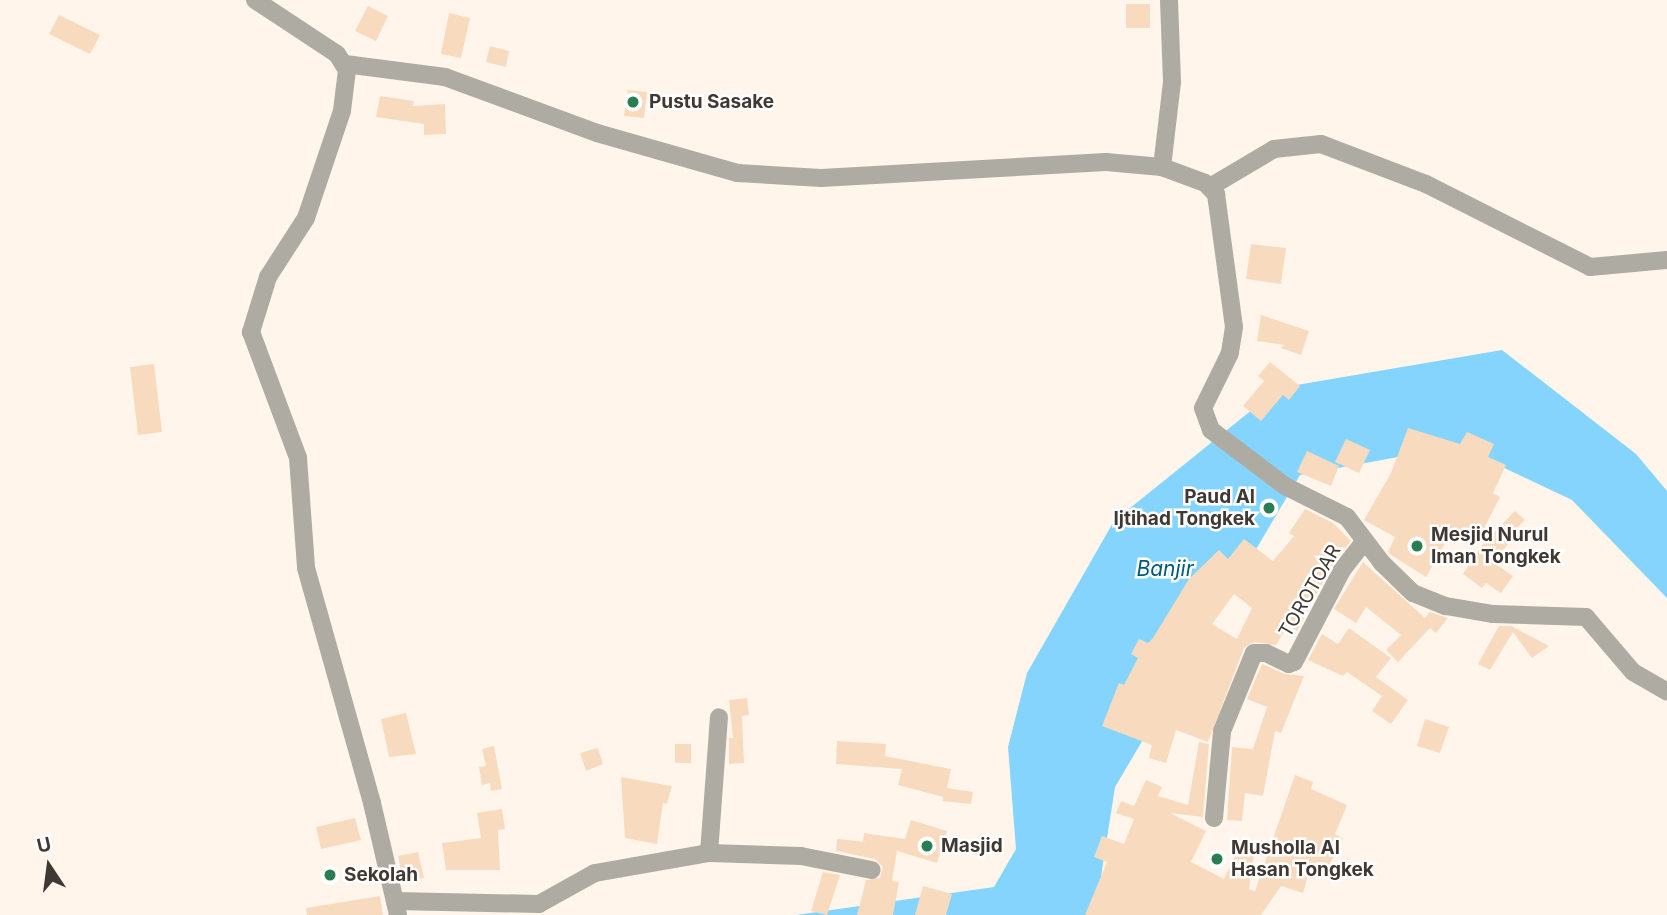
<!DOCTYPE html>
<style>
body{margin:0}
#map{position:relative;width:1667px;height:915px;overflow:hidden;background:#fff5eb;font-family:Inter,sans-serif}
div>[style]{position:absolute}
.water>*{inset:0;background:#84d4fe}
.building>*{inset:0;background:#f8dbbf}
.minor>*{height:18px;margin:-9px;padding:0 9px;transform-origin:9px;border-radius:9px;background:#aeaba3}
.dots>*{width:19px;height:19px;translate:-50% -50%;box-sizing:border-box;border:4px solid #fff;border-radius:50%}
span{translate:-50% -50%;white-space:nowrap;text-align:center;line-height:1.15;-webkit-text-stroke:5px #fff;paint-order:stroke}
.poi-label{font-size:19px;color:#403933;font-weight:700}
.left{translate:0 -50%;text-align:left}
.right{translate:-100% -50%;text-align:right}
.street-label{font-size:19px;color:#403933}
.water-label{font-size:21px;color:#005a7c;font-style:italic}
.north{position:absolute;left:14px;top:831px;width:70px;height:70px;-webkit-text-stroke:5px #fff;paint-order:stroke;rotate:347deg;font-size:19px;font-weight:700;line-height:28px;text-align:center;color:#403933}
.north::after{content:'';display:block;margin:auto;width:24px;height:32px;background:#403933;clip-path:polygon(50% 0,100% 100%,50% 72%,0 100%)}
</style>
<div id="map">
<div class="water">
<i style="clip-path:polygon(1502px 350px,1636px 454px,1667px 491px,1667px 598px,1572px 500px,1458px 446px,1300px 475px,1115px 787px,1095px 915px,796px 915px,994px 887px,1016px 849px,1008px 747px,1027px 673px,1114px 521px,1279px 388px)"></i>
</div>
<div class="building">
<i style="clip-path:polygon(1126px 4px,1150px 4px,1150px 28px,1126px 28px)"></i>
<i style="clip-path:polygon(368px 6px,388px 16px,376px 41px,355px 31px)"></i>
<i style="clip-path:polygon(449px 13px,470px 18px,461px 58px,441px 54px)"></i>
<i style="clip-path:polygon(59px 15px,100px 35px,90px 54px,49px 34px)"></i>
<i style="clip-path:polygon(490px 46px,509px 51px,506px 67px,486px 62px)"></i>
<i style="clip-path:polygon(628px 90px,647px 92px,644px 118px,624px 116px)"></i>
<i style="clip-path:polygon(380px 96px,414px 101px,413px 106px,445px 104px,446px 134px,424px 135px,424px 124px,376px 117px)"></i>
<i style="clip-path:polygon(1251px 244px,1286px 248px,1281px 284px,1246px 279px)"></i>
<i style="clip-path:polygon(1261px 315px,1309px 331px,1301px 355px,1281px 348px,1284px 345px,1257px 341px)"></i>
<i style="clip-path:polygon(1270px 362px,1300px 386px,1289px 400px,1283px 395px,1261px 421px,1243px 406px,1264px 381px,1258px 376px)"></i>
<i style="clip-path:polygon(154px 364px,162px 432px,138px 435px,130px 367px)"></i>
<i style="clip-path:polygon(1408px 428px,1460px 444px,1467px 432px,1494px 444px,1488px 457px,1506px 465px,1493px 493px,1500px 497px,1477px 542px,1453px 529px,1426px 577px,1391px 555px,1388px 552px,1395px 537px,1364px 520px,1391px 473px)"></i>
<i style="clip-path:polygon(1346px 439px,1370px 450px,1359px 473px,1335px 462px)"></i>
<i style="clip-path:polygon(1307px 451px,1339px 466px,1331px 486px,1297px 472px)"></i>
<i style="clip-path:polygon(evenodd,1305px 509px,1333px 523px,1351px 541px,1332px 565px,1297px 631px,1288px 625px,1276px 645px,1254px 642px,1244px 648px,1208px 742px,1176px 730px,1166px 763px,1149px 758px,1152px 745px,1102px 726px,1119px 683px,1124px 685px,1138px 658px,1131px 654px,1139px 639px,1148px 643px,1153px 638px,1189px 579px,1219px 550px,1228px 559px,1244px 539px,1273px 561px,1294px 536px,1289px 533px,1305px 509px,1234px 594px,1252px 608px,1237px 639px,1212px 624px,1234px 594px)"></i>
<i style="clip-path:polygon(1515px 511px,1525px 520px,1508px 537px,1511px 540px,1494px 563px,1513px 576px,1501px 593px,1486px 583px,1482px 588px,1463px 574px,1482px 545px)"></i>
<i style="clip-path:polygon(1363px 562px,1425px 618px,1430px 612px,1448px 618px,1436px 633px,1430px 628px,1398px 662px,1386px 650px,1401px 635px,1366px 607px,1356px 623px,1334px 609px)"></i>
<i style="clip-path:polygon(1499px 626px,1511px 626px,1549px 646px,1532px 658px,1513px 632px,1490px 670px,1478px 664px)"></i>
<i style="clip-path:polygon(1349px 628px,1391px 658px,1376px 677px,1408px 700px,1391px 724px,1372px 711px,1382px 696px,1347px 672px,1343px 676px,1308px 660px,1322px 634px,1338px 644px)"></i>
<i style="clip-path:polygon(1262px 664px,1285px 674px,1304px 676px,1281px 733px,1275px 731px,1263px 796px,1245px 793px,1242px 821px,1227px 820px,1232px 747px,1253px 749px,1267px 707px,1247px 699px)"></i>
<i style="clip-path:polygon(747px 698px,749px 715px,742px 716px,744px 763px,729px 764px,729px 738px,733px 738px,729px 700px)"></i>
<i style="clip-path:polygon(406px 713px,416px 754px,389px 757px,381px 719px)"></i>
<i style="clip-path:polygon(1425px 719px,1449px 727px,1440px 753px,1417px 746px)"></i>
<i style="clip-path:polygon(837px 741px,886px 744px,885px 756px,951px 769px,947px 788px,973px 792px,971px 804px,943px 801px,943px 797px,898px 785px,902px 769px,836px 764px)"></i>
<i style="clip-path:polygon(1199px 742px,1209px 744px,1203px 817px,1170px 813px,1206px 831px,1191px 862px,1224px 879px,1239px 848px,1254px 855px,1249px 889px,1255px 891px,1295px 775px,1313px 782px,1311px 789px,1347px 805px,1335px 834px,1343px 838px,1325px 873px,1310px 868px,1303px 893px,1281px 886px,1261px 915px,1085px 915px,1107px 862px,1094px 857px,1102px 836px,1124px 844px,1134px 819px,1116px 813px,1121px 801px,1134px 806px,1146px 780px,1162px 787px,1158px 796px,1188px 805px)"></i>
<i style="clip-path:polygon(675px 744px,691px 744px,691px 763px,675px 763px)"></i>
<i style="clip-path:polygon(494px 746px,502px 789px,491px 791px,490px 783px,482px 785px,479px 767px,486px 766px,482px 749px)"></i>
<i style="clip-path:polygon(598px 748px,603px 764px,586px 771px,580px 753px)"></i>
<i style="clip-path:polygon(621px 777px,672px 786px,667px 804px,663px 803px,657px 844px,625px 838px)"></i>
<i style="clip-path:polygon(502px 809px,505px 829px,498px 830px,500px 870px,446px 870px,442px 843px,481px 838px,477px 813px)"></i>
<i style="clip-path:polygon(355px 818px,361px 840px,321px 849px,316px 827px)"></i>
<i style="clip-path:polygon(911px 820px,947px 831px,937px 863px,897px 851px,892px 881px,899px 882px,893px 915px,857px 915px,866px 880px,880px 878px,883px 867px,875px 859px,836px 851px,837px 839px,867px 842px,863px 841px,864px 833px,905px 839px)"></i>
<i style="clip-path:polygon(418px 852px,424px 878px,403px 882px,398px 856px)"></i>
<i style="clip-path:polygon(823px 872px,840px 875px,827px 915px,811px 911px)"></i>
<i style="clip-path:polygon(923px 886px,952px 894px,946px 915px,915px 915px)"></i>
<i style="clip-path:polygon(380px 896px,383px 915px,307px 915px,306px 908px)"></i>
</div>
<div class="minor">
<i style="left:255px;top:0;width:98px;rotate:33.4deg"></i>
<i style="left:337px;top:54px;width:19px;rotate:58deg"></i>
<i style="left:347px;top:70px;width:41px;rotate:97deg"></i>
<i style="left:342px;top:111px;width:113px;rotate:108.6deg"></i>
<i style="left:306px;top:218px;width:70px;rotate:122.8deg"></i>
<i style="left:268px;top:277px;width:58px;rotate:107.2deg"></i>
<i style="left:251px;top:332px;width:134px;rotate:69.5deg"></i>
<i style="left:298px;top:458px;width:110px;rotate:85.8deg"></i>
<i style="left:306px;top:568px;width:244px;rotate:74.3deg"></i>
<i style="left:372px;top:803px;width:115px;rotate:76.9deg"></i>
<i style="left:1169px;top:0;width:82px;rotate:87.9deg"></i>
<i style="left:1172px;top:82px;width:86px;rotate:96.7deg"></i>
<i style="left:1162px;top:167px;width:46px;rotate:20.4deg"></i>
<i style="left:1205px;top:183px;width:16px;rotate:45deg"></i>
<i style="left:1216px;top:194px;width:134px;rotate:82.3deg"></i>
<i style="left:1234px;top:327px;width:26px;rotate:99deg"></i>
<i style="left:1230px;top:353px;width:61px;rotate:116.1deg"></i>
<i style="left:1203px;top:408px;width:23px;rotate:70deg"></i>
<i style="left:1211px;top:430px;width:93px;rotate:37.1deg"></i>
<i style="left:1285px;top:486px;width:69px;rotate:26.6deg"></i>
<i style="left:1347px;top:517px;width:58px;rotate:52.7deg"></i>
<i style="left:1382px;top:563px;width:43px;rotate:44.1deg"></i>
<i style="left:1413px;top:593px;width:35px;rotate:22deg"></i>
<i style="left:1446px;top:606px;width:48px;rotate:9.7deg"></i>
<i style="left:1493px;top:614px;width:93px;rotate:1.8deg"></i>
<i style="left:1586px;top:617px;width:72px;rotate:49.5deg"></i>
<i style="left:1633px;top:672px;width:39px;rotate:30deg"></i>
<i style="left:345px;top:64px;width:101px;rotate:7.4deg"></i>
<i style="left:445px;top:77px;width:162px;rotate:20.2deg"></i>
<i style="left:597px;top:133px;width:146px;rotate:15.9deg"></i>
<i style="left:737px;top:173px;width:84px;rotate:3.4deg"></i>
<i style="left:821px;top:178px;width:285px;rotate:-3.2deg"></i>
<i style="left:1106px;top:162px;width:56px;rotate:5.1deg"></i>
<i style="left:1210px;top:187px;width:74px;rotate:-30.7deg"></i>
<i style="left:1274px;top:149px;width:47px;rotate:-6.1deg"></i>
<i style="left:1321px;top:144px;width:112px;rotate:20.9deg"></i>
<i style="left:1426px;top:184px;width:184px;rotate:26.8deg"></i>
<i style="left:1590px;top:267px;width:77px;rotate:-5.2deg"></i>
<i style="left:1214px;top:818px;width:87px;rotate:-84.7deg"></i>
<i style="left:1222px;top:731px;width:84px;rotate:-67.7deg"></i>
<i style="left:1254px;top:653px;width:12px"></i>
<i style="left:1266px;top:653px;width:25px;rotate:26deg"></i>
<i style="left:1289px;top:664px;width:5px;rotate:-22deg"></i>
<i style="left:1294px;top:662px;width:104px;rotate:-62.4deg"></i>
<i style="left:1342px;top:570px;width:37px;rotate:-52deg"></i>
<i style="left:709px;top:853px;width:136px;rotate:-85.8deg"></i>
<i style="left:395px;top:901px;width:144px;rotate:1.2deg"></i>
<i style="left:539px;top:904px;width:64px;rotate:-29deg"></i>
<i style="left:595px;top:873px;width:116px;rotate:-10deg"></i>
<i style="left:709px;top:853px;width:92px;rotate:1.9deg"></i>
<i style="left:801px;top:856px;width:72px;rotate:11.2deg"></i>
</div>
<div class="dots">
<i style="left:633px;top:102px;background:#287e51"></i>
<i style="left:1269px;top:508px;background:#287e51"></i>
<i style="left:1417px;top:546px;background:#287e51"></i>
<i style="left:927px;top:846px;background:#287e51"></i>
<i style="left:1217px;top:859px;background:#287e51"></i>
<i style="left:330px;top:875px;background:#287e51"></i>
</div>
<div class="poi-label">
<span class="left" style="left:649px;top:102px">Pustu Sasake</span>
<span class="right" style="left:1255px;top:508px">Paud Al<br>Ijtihad Tongkek</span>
<span class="left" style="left:1431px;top:546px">Mesjid Nurul<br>Iman Tongkek</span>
<span class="left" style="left:941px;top:846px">Masjid</span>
<span class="left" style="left:1231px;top:859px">Musholla Al<br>Hasan Tongkek</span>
<span class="left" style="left:344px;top:875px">Sekolah</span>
</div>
<div class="street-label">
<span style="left:1310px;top:591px;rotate:-60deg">TOROTOAR</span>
</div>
<div class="water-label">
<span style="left:1165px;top:569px">Banjir</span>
</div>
<div class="north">U</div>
</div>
